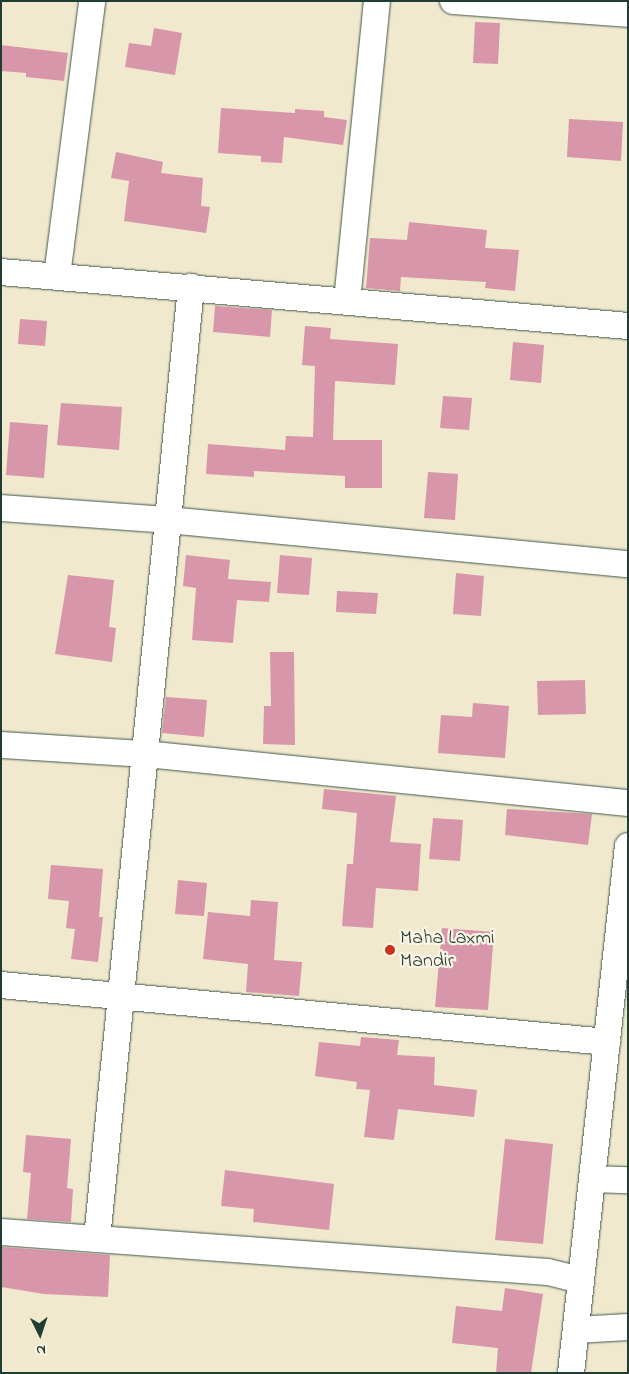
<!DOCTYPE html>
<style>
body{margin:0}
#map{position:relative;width:629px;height:1374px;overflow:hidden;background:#f0e9ce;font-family:"Indie Flower",sans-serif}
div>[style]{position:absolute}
.building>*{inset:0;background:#d896aa}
.roads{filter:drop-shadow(0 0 1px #3e574b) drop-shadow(0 0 1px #3e574b)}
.minor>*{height:26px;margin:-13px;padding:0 13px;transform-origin:13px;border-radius:13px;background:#fff}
.dots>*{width:14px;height:14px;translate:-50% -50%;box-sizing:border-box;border:2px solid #fcf5e5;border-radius:50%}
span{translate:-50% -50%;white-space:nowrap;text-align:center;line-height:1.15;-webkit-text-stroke:4.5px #fcf5e5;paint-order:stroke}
.poi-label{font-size:20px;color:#1f3d34}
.left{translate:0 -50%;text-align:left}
.frame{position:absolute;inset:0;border:2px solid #1f3d34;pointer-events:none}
.north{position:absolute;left:15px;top:1309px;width:50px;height:50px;-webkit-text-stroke:4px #fcf5e5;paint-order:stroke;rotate:176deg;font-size:14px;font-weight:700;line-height:20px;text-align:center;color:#1f3d34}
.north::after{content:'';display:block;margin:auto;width:18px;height:22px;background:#1f3d34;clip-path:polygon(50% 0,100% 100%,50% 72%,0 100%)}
</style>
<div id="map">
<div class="building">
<i style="clip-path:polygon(475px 22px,500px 23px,498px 64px,473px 63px)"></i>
<i style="clip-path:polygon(154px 28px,182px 33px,175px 75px,125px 67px,129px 43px,151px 46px)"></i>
<i style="clip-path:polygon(1px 45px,68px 53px,64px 81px,26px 77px,26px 73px,1px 71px)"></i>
<i style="clip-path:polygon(221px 108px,295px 113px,295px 109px,324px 111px,324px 117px,347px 120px,343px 145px,284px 137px,282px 163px,261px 162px,261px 156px,218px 153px)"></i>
<i style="clip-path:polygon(569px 119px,623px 122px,621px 161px,567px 157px)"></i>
<i style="clip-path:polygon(116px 152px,163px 162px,161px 173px,203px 178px,201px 206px,210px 207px,206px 233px,124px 221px,129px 181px,111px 178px)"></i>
<i style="clip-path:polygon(409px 222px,487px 230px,485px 248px,519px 250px,515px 291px,485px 288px,486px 282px,401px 277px,400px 291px,366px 288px,370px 238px,407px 240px)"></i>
<i style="clip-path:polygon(215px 306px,272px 310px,270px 337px,213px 332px)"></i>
<i style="clip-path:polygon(20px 319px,47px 321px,45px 346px,18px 344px)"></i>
<i style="clip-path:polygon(305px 326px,331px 328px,330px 339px,398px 344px,395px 385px,335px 381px,333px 440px,382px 440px,382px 488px,345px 488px,345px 476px,254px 471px,254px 477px,206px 474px,208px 444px,285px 450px,286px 436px,313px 437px,315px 366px,302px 365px)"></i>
<i style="clip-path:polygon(513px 342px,544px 345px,541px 383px,510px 380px)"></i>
<i style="clip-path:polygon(443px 396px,472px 398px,469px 430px,440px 428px)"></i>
<i style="clip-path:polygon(61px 403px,122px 407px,119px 450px,57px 445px)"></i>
<i style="clip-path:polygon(10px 422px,48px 425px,44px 478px,6px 475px)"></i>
<i style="clip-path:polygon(428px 472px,458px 474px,455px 520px,424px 518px)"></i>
<i style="clip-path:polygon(186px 555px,230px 560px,228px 579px,271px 582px,269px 602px,237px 600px,233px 643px,192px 640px,196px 588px,183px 586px)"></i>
<i style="clip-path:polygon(280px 555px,312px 558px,309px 595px,277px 593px)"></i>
<i style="clip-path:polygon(456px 573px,484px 576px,481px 616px,453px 614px)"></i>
<i style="clip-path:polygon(68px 575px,114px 580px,109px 627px,116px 628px,112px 662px,55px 654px)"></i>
<i style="clip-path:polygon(337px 591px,378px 593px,376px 614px,336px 612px)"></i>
<i style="clip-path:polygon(270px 652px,294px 652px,295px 745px,263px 744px,264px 706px,271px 706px)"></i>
<i style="clip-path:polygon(585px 680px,586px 714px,538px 715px,537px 681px)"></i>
<i style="clip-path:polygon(166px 697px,207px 700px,204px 737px,162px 733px)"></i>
<i style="clip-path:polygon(473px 703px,509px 706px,505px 758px,438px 753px,441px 715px,472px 717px)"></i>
<i style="clip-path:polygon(324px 789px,396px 796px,390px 842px,421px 844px,418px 891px,376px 888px,373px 928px,342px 926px,347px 864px,353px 864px,357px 813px,322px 809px)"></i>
<i style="clip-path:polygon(507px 809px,592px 814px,588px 845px,505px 835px)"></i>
<i style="clip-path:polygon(433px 818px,463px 820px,460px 861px,429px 859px)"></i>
<i style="clip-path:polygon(51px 865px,103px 869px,99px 917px,103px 917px,98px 962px,71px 959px,75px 929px,66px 928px,69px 901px,48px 899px)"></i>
<i style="clip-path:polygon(178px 880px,207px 883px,204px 916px,175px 914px)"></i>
<i style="clip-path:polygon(251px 900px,278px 902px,274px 960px,302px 962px,299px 996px,246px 992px,248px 964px,203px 959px,208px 912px,250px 916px)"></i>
<i style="clip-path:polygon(442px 928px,494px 932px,488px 1010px,435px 1007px)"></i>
<i style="clip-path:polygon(361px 1037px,399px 1040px,397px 1055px,435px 1057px,434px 1085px,477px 1090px,474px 1117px,398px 1109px,394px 1140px,364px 1137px,370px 1090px,356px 1089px,357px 1082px,315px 1076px,319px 1042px,360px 1046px)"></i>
<i style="clip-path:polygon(26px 1135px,71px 1139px,67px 1188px,73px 1189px,71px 1222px,27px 1219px,31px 1173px,23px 1172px)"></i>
<i style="clip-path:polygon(505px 1139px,553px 1144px,543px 1244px,495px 1240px)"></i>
<i style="clip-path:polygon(225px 1170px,334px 1184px,329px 1230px,253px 1222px,254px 1209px,221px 1206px)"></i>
<i style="clip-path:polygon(1px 1247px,110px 1255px,108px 1297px,44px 1294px,1px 1287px)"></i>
<i style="clip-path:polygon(505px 1288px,543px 1294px,531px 1373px,496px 1373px,498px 1348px,452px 1343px,456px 1306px,502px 1311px)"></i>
</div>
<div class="roads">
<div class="minor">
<i style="left:453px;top:1px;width:175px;rotate:4.2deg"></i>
<i style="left:1px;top:272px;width:629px;rotate:4.92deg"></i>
<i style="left:57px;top:276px;width:277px;rotate:-82.7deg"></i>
<i style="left:347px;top:301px;width:301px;rotate:-84.3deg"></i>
<i style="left:1px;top:508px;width:167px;rotate:4.1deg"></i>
<i style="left:168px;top:520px;width:462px;rotate:5.5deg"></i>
<i style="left:1px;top:745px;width:144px;rotate:3.6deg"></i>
<i style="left:145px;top:754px;width:485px;rotate:5.8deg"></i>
<i style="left:1px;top:985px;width:609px;rotate:5.37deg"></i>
<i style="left:592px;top:1179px;width:36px;rotate:2deg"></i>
<i style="left:1px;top:1232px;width:548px;rotate:4.18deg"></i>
<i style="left:548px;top:1272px;width:34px;rotate:14deg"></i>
<i style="left:97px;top:1239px;width:957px;rotate:-84.36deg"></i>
<i style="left:576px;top:1330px;width:52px;rotate:-3.3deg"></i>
<i style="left:571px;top:1373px;width:530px;rotate:-83.83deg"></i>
</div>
</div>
<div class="dots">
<i style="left:390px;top:950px;background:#c8321e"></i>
</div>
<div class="poi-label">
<span class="left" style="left:400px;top:950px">Maha Laxmi<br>Mandir</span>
</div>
<div class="frame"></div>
<div class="north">N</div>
</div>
